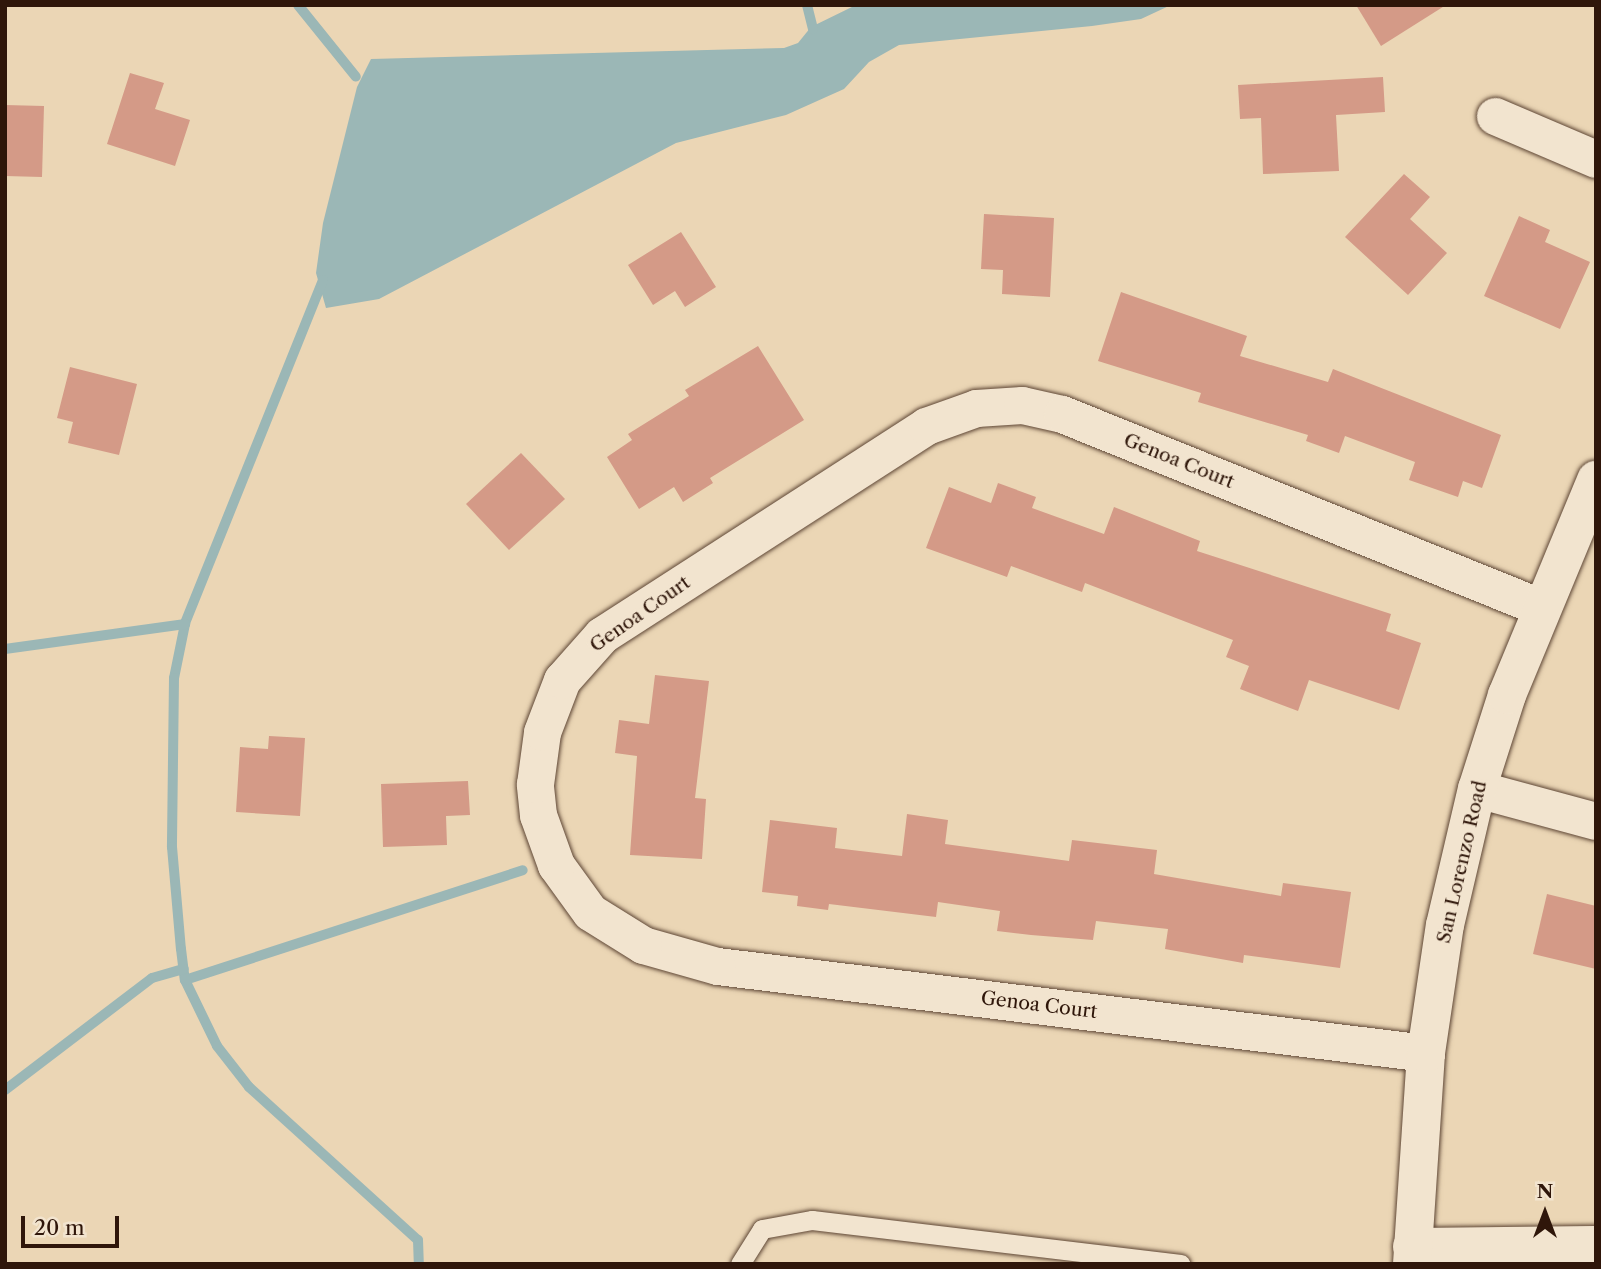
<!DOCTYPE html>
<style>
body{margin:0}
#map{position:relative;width:1601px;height:1269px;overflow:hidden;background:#ebd6b5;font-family:"Libre Caslon Text",serif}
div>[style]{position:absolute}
.water>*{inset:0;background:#9bb7b6}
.stream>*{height:10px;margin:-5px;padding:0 5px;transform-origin:5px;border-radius:5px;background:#9bb7b6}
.building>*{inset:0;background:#d49a87}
.roads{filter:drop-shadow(0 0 2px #5e4635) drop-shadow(0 0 2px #5e4635)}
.service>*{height:19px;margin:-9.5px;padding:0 9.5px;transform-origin:9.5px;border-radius:9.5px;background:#f2e4cf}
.minor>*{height:37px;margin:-18.5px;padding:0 18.5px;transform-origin:18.5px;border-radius:18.5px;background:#f2e4cf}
.tertiary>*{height:38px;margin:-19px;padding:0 19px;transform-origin:19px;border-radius:19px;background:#f2e4cf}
span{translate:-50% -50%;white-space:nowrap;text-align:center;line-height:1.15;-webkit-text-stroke:6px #f2e4cf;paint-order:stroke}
.street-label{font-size:19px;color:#2f160a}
.frame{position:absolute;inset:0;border:7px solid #2f160a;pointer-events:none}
.north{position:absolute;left:1510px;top:1178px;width:70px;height:70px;-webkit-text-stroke:5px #f2e4cf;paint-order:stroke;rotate:0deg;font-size:19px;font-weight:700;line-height:28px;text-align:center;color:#2f160a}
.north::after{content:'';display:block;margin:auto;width:24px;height:32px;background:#2f160a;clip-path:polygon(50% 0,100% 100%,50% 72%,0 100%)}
.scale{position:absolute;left:21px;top:1216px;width:98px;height:32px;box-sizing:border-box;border:4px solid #2f160a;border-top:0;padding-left:9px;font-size:21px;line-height:24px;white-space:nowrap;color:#2f160a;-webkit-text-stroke:5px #f2e4cf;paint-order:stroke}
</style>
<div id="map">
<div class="water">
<i style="clip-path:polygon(856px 5px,1171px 5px,1141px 19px,1092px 26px,899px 45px,869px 62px,844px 89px,786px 115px,676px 143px,379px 299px,326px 308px,316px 273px,323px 223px,357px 87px,371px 59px,784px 48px,798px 43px,811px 27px)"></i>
</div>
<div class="stream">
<i style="left:298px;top:5px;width:92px;rotate:51.1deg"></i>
<i style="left:807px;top:5px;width:25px;rotate:76deg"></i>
<i style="left:323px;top:280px;width:371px;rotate:111.9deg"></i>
<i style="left:185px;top:624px;width:55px;rotate:101.5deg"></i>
<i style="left:174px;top:678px;width:169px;rotate:90.7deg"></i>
<i style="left:172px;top:847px;width:102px;rotate:85deg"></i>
<i style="left:181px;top:949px;width:31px;rotate:83deg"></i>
<i style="left:185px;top:980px;width:73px;rotate:64.1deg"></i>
<i style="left:217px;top:1046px;width:52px;rotate:52deg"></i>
<i style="left:249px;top:1087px;width:228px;rotate:42.2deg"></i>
<i style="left:418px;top:1240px;width:24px;rotate:88deg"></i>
<i style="left:5px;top:649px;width:182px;rotate:-7.9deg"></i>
<i style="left:185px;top:980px;width:355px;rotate:-18deg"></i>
<i style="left:5px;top:1090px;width:185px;rotate:-37.3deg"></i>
<i style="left:152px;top:978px;width:33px;rotate:-16deg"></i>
</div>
<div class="building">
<i style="clip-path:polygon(1356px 5px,1446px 5px,1381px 46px)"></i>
<i style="clip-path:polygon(130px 73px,164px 83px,155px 109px,190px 120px,175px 166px,107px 144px)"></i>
<i style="clip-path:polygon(1383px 77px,1385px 112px,1336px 115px,1339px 171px,1263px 174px,1261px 118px,1240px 119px,1238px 85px)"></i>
<i style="clip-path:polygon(5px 105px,44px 106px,42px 177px,5px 176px)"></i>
<i style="clip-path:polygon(1404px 174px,1430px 197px,1410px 219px,1447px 253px,1408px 295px,1345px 237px)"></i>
<i style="clip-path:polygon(984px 214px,1054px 218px,1050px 297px,1002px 294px,1003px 270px,981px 269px)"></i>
<i style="clip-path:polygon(1519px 216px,1550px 230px,1545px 242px,1590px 262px,1560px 329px,1484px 296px)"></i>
<i style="clip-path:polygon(681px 232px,716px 287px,685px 307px,675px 291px,653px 305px,628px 265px)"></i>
<i style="clip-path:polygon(1121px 292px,1247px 336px,1240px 356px,1328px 382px,1333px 369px,1501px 435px,1482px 488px,1463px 481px,1458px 497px,1409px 480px,1415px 462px,1345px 436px,1339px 453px,1306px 441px,1308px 435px,1198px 402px,1201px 393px,1098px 361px)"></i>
<i style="clip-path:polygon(758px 346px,804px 420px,710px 478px,713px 483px,683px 502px,674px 487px,639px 509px,607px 457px,632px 440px,628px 434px,689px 396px,685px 390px)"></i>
<i style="clip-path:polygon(70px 367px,137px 384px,119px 455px,68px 443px,73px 422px,57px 418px)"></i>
<i style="clip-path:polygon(521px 453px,565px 499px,509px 550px,466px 504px)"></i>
<i style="clip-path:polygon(998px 483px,1036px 497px,1032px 508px,1104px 534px,1114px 507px,1200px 541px,1197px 551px,1391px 614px,1386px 631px,1421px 643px,1399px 710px,1309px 680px,1298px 711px,1240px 689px,1249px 666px,1226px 657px,1233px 640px,1085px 583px,1082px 592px,1011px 566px,1007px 577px,926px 548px,949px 487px,991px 503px)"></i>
<i style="clip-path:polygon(655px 675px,709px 681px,695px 798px,706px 799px,702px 859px,630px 855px,637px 756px,615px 753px,619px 720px,649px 724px)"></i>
<i style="clip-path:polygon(269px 736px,305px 738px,300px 816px,236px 812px,240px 747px,268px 749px)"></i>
<i style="clip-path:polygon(468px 781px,470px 815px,446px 816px,447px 845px,383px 847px,381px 784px)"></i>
<i style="clip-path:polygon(907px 814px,948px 820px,945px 844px,1069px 861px,1072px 840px,1157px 850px,1154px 874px,1281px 896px,1283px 883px,1351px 892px,1340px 968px,1244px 955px,1243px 963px,1165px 949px,1168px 929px,1096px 921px,1093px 940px,1031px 935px,997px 931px,1000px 911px,938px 902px,936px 917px,829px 904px,828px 910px,797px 906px,798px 896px,762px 892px,770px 820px,837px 828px,835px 848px,902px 856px)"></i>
<i style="clip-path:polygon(1547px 894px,1596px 906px,1596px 969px,1533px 954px)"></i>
</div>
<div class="roads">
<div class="service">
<i style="left:740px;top:1264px;width:41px;rotate:-57.8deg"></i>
<i style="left:762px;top:1229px;width:51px;rotate:-10.2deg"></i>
<i style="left:812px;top:1220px;width:371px;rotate:6.8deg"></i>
</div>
<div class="minor">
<i style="left:1495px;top:116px;width:110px;rotate:23.1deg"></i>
<i style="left:1477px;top:789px;width:123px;rotate:15.1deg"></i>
<i style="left:1426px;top:1053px;width:714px;rotate:-173deg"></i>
<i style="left:717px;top:966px;width:77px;rotate:-164.2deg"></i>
<i style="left:643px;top:945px;width:62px;rotate:-148.1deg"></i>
<i style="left:590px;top:912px;width:58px;rotate:-125.9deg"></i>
<i style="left:556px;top:865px;width:53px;rotate:-109.8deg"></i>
<i style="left:538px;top:815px;width:31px;rotate:-96deg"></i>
<i style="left:535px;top:784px;width:52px;rotate:-82.3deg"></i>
<i style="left:542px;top:732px;width:56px;rotate:-69deg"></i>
<i style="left:562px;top:680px;width:60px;rotate:-48.4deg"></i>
<i style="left:602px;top:635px;width:386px;rotate:-32.8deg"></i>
<i style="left:926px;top:426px;width:53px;rotate:-19.8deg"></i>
<i style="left:976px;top:408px;width:46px;rotate:-3.7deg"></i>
<i style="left:1022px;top:405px;width:41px;rotate:12.7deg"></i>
<i style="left:1062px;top:414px;width:515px;rotate:21.99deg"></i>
<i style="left:1411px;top:1246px;width:185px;rotate:-0.6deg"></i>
</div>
<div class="tertiary">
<i style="left:1412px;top:1264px;width:211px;rotate:-86.2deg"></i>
<i style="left:1426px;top:1053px;width:129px;rotate:-81.6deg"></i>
<i style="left:1445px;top:925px;width:140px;rotate:-76.8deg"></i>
<i style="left:1477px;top:789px;width:99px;rotate:-72.3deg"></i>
<i style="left:1507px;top:695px;width:233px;rotate:-67.5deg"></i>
</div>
</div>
<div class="street-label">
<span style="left:1179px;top:461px;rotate:22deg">Genoa Court</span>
<span style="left:640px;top:614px;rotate:-35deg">Genoa Court</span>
<span style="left:1462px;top:862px;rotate:-77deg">San Lorenzo Road</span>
<span style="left:1039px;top:1005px;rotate:7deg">Genoa Court</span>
</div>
<div class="frame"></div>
<div class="north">N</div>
<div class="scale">20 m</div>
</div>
